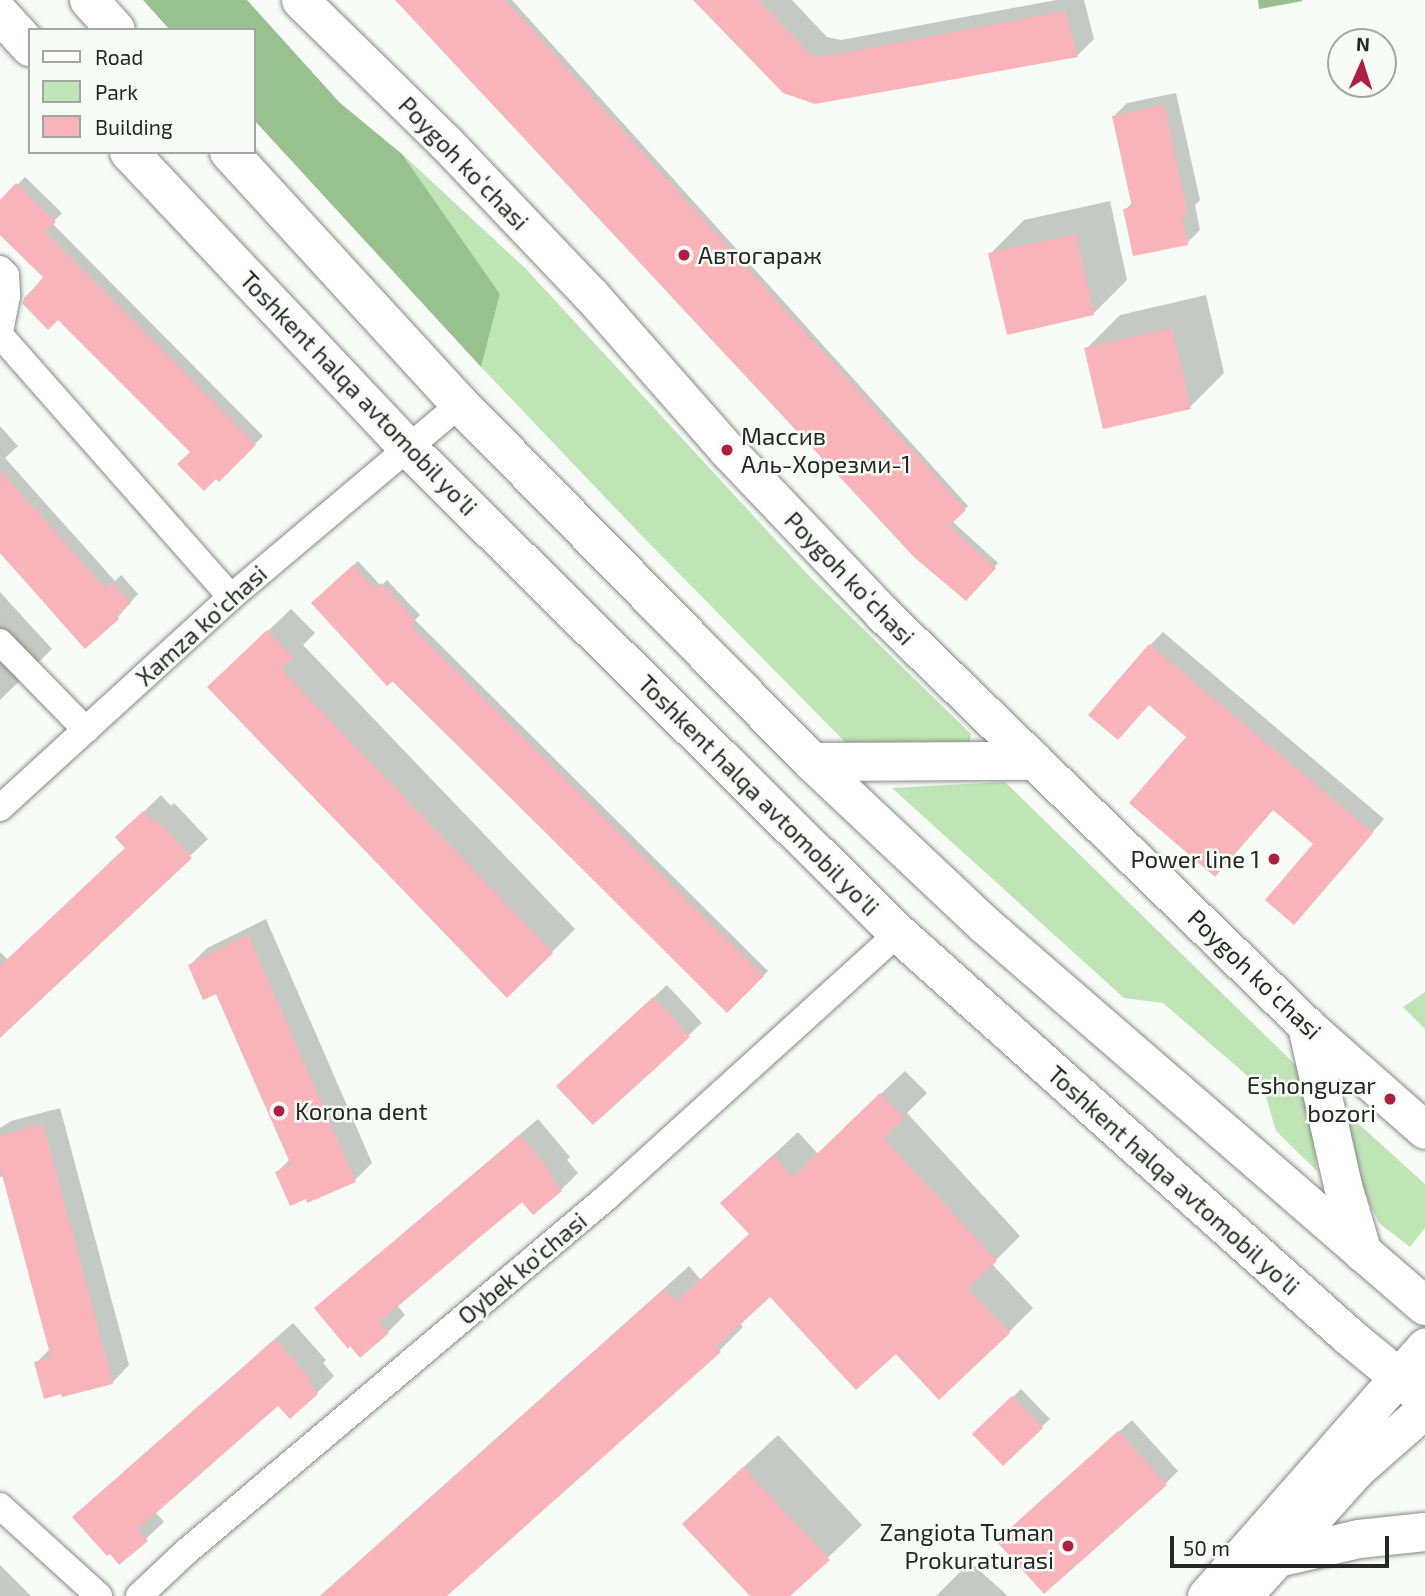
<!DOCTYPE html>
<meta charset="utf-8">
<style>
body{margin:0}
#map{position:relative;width:1425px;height:1596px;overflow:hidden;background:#f7fcf6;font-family:"Exo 2",sans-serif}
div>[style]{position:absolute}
.green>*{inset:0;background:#bfe4b6}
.forest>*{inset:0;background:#99c190}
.shadow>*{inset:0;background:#0003}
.building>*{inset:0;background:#f9b4b9}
.roads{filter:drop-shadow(0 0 2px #858a84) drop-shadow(0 0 2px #858a84)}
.street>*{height:26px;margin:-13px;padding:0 13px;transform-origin:13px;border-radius:13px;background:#fff}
.secondary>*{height:37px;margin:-18.5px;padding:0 18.5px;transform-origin:18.5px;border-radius:18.5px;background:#fff}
.highway>*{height:38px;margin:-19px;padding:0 19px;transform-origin:19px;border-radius:19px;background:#fff}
.dots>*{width:19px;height:19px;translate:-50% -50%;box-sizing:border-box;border:4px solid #f7fcf6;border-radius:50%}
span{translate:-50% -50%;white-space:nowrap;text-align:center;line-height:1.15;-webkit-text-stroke:5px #f7fcf6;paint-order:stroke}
.street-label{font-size:24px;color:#262826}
.poi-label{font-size:24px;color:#262826}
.left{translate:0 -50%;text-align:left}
.right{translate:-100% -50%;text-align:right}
.legend{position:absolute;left:28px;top:28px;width:228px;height:126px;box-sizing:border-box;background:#f7fcf6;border:2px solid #a3a7a3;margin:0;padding:9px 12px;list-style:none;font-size:21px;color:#262826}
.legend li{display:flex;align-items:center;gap:14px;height:35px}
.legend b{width:35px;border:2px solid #a3a7a3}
.north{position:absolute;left:1327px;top:28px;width:70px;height:70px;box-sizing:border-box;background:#f7fcf6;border:2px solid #a3a7a3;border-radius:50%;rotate:3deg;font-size:19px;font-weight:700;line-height:28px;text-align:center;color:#262826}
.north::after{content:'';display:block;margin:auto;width:24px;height:32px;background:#b01d42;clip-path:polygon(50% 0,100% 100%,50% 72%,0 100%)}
.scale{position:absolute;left:1170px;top:1536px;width:219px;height:32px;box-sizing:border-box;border:4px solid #262826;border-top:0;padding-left:9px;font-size:21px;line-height:24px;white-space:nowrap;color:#262826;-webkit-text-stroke:5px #f7fcf6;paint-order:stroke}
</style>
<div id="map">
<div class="green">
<i style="clip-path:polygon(402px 154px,526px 269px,809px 576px,971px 734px,968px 749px,851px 748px,642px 536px,481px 367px,500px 294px)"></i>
<i style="clip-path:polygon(1005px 782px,1306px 1075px,1317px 1171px,1276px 1131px,1264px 1090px,1163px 1003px,1124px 998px,892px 788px)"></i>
<i style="clip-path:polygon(1425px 992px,1425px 1029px,1403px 1007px)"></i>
<i style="clip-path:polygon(1340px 1107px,1425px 1184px,1425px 1228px,1410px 1247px,1379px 1223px,1359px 1181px)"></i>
</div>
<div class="forest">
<i style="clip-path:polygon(143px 0,247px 0,340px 103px,402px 154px,500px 294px,481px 367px,254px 120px,254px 30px,170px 30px)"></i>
<i style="clip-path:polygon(1258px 0,1302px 0,1303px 1px,1259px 9px)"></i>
</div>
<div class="shadow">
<i style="clip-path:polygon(398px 0,512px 0,968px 506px,952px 521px,998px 563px,966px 599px)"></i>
<i style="clip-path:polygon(696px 0,792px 0,827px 37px,841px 40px,1056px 0,1084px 0,1094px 39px,1077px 56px,816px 102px)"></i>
<i style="clip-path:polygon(1176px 93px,1200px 200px,1195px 205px,1200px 230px,1187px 243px,1125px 210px,1133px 202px,1114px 116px,1127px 103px)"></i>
<i style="clip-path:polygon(25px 177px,62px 213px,52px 223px,263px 436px,219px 479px,58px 317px,23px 303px,24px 298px,45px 277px,0 233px,0 202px)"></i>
<i style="clip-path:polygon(1110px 201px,1127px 280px,1093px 314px,990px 254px,1024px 220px)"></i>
<i style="clip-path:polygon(1206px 295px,1224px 373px,1190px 407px,1086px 349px,1120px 315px)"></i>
<i style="clip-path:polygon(0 426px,18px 446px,5px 458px,115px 581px,121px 575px,138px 594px,117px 618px,0 551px)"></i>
<i style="clip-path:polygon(358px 561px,381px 586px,387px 580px,420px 615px,415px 620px,768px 971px,727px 1011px,313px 603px)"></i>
<i style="clip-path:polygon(0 592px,52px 649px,0 700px)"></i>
<i style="clip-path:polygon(291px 609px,315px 633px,303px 645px,575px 929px,552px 952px,233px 664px)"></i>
<i style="clip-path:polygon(1163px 632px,1384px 819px,1307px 909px,1315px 844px,1150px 703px,1118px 738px,1150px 645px)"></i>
<i style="clip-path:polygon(161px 795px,171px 806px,174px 803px,208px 839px,0 1036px,0 952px,8px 960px,127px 847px,135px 820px)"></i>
<i style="clip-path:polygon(266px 919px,372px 1163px,355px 1180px,277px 1172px,290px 1159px,217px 991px,190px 965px,207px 948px)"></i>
<i style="clip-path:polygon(667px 985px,702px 1023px,593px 1123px,571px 1073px)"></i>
<i style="clip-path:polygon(905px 1071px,927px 1093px,907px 1113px,1020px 1236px,992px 1264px,1033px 1308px,1009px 1332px,896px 1351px,770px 1294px,740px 1323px,743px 1327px,719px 1351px,444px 1596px,320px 1596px,689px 1266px,701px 1280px,751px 1233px,722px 1203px,798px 1132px,818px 1154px)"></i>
<i style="clip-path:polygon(60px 1108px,129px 1365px,112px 1383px,36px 1363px,50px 1349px,4px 1176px,0 1177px,0 1128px,11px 1121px)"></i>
<i style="clip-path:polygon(538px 1119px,570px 1157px,567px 1160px,578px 1173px,561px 1190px,534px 1213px,522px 1200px,397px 1305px,405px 1315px,388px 1332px,316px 1308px)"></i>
<i style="clip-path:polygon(293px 1323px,326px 1360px,323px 1363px,334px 1376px,317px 1393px,278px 1403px,155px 1512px,164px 1522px,120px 1563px,92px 1500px)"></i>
<i style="clip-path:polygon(1021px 1389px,1050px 1419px,1003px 1463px,975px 1434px)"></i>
<i style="clip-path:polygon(1132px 1420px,1178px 1471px,1165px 1484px,1011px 1528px)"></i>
<i style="clip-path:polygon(778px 1435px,862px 1525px,788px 1596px,753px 1596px,719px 1490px)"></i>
<i style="clip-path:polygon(970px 1562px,1008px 1596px,936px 1596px)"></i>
<i style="clip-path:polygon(0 1565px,31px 1596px,0 1596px)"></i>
</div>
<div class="building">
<i style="clip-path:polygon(395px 0,505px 0,966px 510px,949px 526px,996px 568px,966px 601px,915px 558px)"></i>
<i style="clip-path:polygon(693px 0,758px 0,810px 54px,822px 57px,1065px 11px,1078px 57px,815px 104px,783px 93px)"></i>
<i style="clip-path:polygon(1164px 105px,1188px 215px,1182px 216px,1188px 245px,1133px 256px,1123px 209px,1132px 207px,1112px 116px)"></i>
<i style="clip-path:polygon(16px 183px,56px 222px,45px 232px,256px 445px,219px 482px,216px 479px,204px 491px,177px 464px,190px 452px,58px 320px,48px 330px,22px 303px,43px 277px,0 235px,0 200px)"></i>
<i style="clip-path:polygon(1076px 234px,1094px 315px,1007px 335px,988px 253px)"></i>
<i style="clip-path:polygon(1172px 328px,1191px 409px,1103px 429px,1084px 348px)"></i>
<i style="clip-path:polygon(0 470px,105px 588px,112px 582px,131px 603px,117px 615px,119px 619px,85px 649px,0 553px)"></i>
<i style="clip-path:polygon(353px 565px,375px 589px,381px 583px,416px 621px,411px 626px,764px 976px,727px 1013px,393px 681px,387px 686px,311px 603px)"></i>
<i style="clip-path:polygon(267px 630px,293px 658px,281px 669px,553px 953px,507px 998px,207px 687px)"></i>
<i style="clip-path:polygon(1149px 644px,1373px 833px,1294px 925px,1265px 900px,1313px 844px,1273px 810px,1215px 877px,1129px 803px,1186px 737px,1149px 705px,1118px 740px,1088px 715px)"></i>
<i style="clip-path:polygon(143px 811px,153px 822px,156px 819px,192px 858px,0 1038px,0 966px,125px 848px,115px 837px)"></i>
<i style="clip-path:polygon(248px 935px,356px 1182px,307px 1203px,306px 1199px,290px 1206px,275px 1172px,291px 1165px,216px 994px,203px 1000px,188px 965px)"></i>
<i style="clip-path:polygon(653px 997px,690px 1037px,593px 1125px,556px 1086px)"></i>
<i style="clip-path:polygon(880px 1093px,904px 1118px,884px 1138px,997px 1261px,968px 1288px,1010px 1333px,939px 1400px,896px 1354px,856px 1390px,770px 1297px,716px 1347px,721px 1352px,447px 1596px,320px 1596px,664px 1289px,676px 1302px,749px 1234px,720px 1203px,773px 1155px,793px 1177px)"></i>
<i style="clip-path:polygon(43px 1124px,113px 1384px,62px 1397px,61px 1394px,44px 1399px,34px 1362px,51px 1358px,0 1167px,0 1136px)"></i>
<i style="clip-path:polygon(520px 1135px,554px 1176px,551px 1178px,562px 1191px,533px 1215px,522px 1202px,379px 1322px,389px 1333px,360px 1358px,350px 1346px,348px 1349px,314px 1308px)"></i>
<i style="clip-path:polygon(275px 1339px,310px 1379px,307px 1381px,318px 1394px,290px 1419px,278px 1406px,138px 1529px,148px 1541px,119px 1565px,110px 1554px,107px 1556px,72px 1517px)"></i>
<i style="clip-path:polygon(1012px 1396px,1043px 1428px,1003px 1466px,972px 1434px)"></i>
<i style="clip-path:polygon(1118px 1431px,1167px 1485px,1044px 1594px,996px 1541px)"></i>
<i style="clip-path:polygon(743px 1467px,830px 1560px,790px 1596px,750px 1596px,682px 1524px)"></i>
</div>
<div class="roads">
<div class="street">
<i style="left:0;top:269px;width:8px;rotate:45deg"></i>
<i style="left:6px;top:275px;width:21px;rotate:87deg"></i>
<i style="left:7px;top:296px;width:37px;rotate:101deg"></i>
<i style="left:0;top:335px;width:349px;rotate:48.6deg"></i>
<i style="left:0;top:642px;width:123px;rotate:45.7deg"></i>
<i style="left:0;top:808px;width:313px;rotate:-42.4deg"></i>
<i style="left:231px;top:597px;width:299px;rotate:-40.1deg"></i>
<i style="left:0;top:1506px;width:134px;rotate:42.3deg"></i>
<i style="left:139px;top:1596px;width:66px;rotate:-43.2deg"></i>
<i style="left:187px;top:1551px;width:549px;rotate:-40.13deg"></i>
<i style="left:607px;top:1197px;width:393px;rotate:-42.2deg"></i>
</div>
<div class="secondary">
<i style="left:300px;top:0;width:204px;rotate:44.4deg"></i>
<i style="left:446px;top:143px;width:210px;rotate:46.4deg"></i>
<i style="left:591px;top:295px;width:206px;rotate:48.7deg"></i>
<i style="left:727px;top:450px;width:226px;rotate:46.4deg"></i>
<i style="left:883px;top:614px;width:591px;rotate:44.18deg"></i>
<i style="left:1307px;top:1026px;width:157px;rotate:41.4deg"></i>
<i style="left:1206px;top:1596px;width:332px;rotate:-48.7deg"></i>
<i style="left:1243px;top:1596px;width:169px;rotate:-48.1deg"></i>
<i style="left:1356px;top:1470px;width:92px;rotate:-41.5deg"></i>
</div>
<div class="highway">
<i style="left:89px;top:0;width:40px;rotate:48deg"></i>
<i style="left:0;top:14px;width:45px;rotate:47.7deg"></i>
<i style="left:129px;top:152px;width:405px;rotate:46.7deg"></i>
<i style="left:407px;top:447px;width:691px;rotate:44.71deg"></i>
<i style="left:898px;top:933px;width:609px;rotate:41.81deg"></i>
<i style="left:1352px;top:1339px;width:94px;rotate:39.4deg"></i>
<i style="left:229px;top:152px;width:342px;rotate:47.5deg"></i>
<i style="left:460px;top:404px;width:502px;rotate:45.48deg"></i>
<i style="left:812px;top:762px;width:238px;rotate:43.3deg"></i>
<i style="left:985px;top:925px;width:582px;rotate:40.89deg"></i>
<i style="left:812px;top:762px;width:222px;rotate:-0.3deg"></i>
<i style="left:1307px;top:1026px;width:164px;rotate:77.3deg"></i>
<i style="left:1343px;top:1186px;width:70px;rotate:73.4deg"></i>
<i style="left:1278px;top:1558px;width:83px;rotate:-13.2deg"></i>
<i style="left:1359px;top:1539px;width:66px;rotate:-6.1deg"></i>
</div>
</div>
<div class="dots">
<i style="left:684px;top:255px;background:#b01d42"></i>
<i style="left:727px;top:450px;background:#b01d42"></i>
<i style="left:1274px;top:859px;background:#b01d42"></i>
<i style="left:1390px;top:1099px;background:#b01d42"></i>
<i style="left:279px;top:1111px;background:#b01d42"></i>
<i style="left:1068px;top:1546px;background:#b01d42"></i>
</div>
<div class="street-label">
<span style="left:464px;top:163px;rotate:46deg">Poygoh koʻchasi</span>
<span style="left:359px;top:393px;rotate:46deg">Toshkent halqa avtomobil yo'li</span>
<span style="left:850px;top:578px;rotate:46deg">Poygoh koʻchasi</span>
<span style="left:201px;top:625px;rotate:-42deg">Xamza ko'chasi</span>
<span style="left:759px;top:795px;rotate:45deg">Toshkent halqa avtomobil yo'li</span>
<span style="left:1255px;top:974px;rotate:44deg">Poygoh koʻchasi</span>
<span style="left:1174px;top:1180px;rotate:42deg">Toshkent halqa avtomobil yo'li</span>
<span style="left:522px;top:1268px;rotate:-40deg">Oybek ko'chasi</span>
</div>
<div class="poi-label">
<span class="left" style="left:698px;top:255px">Автогараж</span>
<span class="left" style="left:741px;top:450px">Массив<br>Аль-Хорезми-1</span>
<span class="right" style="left:1260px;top:859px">Power line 1</span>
<span class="right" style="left:1376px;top:1099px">Eshonguzar<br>bozori</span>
<span class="left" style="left:295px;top:1111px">Korona dent</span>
<span class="right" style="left:1054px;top:1546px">Zangiota Tuman<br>Prokuraturasi</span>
</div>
<ul class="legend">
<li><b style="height:9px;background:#fff"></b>Road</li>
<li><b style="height:19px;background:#bfe4b6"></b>Park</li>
<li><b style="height:19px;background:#f9b4b9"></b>Building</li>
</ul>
<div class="north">N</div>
<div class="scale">50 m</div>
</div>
